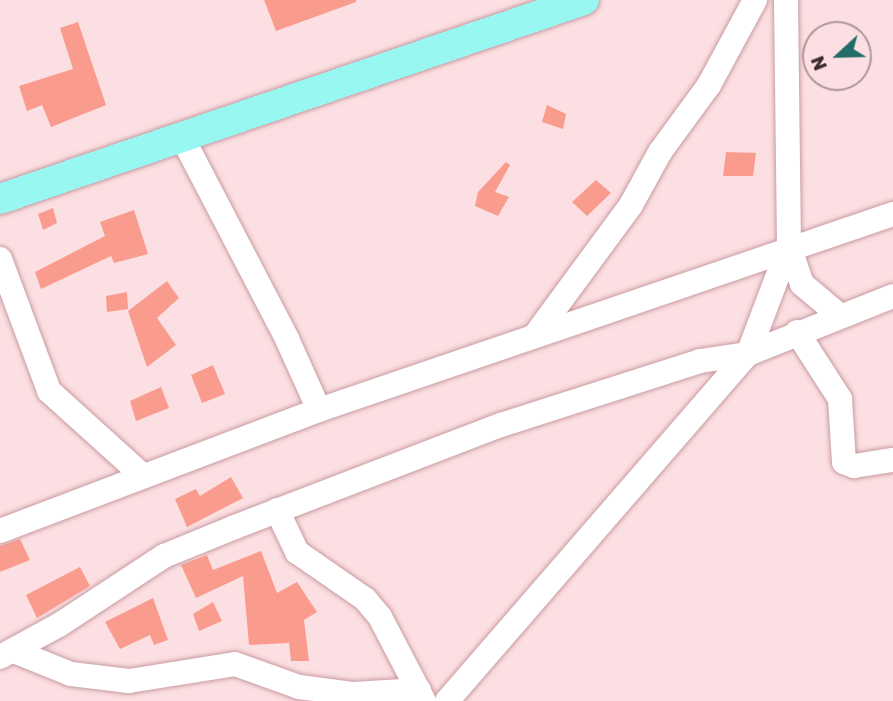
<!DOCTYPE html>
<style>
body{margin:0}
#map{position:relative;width:893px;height:701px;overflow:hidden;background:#fcdfe2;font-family:Rubik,sans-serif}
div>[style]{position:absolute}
.building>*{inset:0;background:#fa9c8d}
.roads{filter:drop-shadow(0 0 2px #c89ba1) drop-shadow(0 0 2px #c89ba1)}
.minor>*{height:24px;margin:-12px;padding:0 12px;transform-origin:12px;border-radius:12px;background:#fff}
.major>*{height:30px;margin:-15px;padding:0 15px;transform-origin:15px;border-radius:15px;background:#99f7f2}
span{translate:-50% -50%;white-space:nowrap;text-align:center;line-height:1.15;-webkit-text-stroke:7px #fcdfe2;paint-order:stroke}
.north{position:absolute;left:802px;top:21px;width:70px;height:70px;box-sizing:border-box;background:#fcdfe2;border:2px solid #af9699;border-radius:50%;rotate:248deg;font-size:19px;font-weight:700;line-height:28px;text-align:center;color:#3b292b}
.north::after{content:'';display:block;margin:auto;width:24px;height:32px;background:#216c68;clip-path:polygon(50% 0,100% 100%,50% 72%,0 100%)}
</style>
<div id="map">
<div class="building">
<i style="clip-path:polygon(264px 0,356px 0,356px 2px,276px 31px)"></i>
<i style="clip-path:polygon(78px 22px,106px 105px,51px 127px,42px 105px,27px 111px,19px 86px,73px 69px,60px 28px)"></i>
<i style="clip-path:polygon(547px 105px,566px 114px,563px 129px,542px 122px)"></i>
<i style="clip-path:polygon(726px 152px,756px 153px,753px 176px,723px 176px)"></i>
<i style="clip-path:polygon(506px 162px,510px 165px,495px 192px,509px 197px,498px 216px,475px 206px,478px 192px)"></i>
<i style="clip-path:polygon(596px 180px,611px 193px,587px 216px,572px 202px)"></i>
<i style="clip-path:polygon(53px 208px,57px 223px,43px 230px,38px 214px)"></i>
<i style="clip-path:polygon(134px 210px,148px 254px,114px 263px,111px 256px,41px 289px,35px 272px,105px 236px,100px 222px)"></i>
<i style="clip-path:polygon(167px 281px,179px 298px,157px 318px,176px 345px,147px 367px,128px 311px)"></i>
<i style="clip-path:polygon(127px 292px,128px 309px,107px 312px,106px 296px)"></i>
<i style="clip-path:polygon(213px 365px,225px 394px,202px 403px,191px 375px)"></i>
<i style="clip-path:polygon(161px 387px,169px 408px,136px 421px,130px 401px)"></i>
<i style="clip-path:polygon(231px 477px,243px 498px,187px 527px,175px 499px,196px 489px,200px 496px)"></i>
<i style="clip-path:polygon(20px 539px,30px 560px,0 572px,0 546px)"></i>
<i style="clip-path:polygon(261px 551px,277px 593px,297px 582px,317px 612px,304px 620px,309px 661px,291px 661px,289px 643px,249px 645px,243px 576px,196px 598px,181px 565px,207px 555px,213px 570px)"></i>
<i style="clip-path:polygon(80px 567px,90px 586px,37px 618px,26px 595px)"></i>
<i style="clip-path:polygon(153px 598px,168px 640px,154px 645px,150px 635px,120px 649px,105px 622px)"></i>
<i style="clip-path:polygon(213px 602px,222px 621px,199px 631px,193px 614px)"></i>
</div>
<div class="roads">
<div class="minor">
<i style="left:786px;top:0;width:246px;rotate:89.3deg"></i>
<i style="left:789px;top:246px;width:40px;rotate:71.1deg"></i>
<i style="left:802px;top:284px;width:48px;rotate:40deg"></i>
<i style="left:181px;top:135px;width:230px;rotate:62.5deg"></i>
<i style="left:287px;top:339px;width:78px;rotate:65.7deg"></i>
<i style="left:0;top:259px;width:141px;rotate:69.6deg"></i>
<i style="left:49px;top:391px;width:127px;rotate:42.1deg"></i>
<i style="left:797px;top:332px;width:80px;rotate:57.3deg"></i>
<i style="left:840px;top:399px;width:63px;rotate:86.4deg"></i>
<i style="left:844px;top:462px;width:11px;rotate:22deg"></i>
<i style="left:854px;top:466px;width:39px;rotate:-9deg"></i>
<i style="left:536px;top:334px;width:160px;rotate:-53.6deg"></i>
<i style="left:631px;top:205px;width:60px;rotate:-61.3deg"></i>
<i style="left:660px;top:152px;width:83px;rotate:-53.8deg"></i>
<i style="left:709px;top:85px;width:97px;rotate:-61.6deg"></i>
<i style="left:277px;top:510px;width:47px;rotate:64.5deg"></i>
<i style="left:297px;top:552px;width:83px;rotate:34.7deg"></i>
<i style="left:365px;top:599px;width:23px;rotate:50deg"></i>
<i style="left:380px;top:617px;width:95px;rotate:62.4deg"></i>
<i style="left:0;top:531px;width:341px;rotate:-20.8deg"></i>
<i style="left:319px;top:410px;width:607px;rotate:-18.85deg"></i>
<i style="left:14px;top:651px;width:61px;rotate:22deg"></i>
<i style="left:71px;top:674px;width:58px;rotate:6.9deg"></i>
<i style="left:129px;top:681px;width:107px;rotate:-9.1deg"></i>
<i style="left:235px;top:664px;width:68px;rotate:19.8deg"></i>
<i style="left:299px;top:687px;width:54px;rotate:7.4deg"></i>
<i style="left:353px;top:694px;width:66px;rotate:-3.5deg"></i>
<i style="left:0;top:657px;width:67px;rotate:-28.5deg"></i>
<i style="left:59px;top:625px;width:126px;rotate:-33.3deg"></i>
<i style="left:164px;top:556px;width:77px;rotate:-22.2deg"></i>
<i style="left:235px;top:527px;width:285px;rotate:-21deg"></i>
<i style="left:501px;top:425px;width:209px;rotate:-17.8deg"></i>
<i style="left:700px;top:361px;width:49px;rotate:-8.3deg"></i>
<i style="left:748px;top:354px;width:116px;rotate:-69.2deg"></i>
<i style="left:447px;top:701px;width:459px;rotate:-49.1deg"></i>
<i style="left:748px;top:354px;width:156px;rotate:-21.8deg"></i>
</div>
<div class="major">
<i style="left:0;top:199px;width:617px;rotate:-18.82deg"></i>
</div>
</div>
<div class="north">N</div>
</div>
